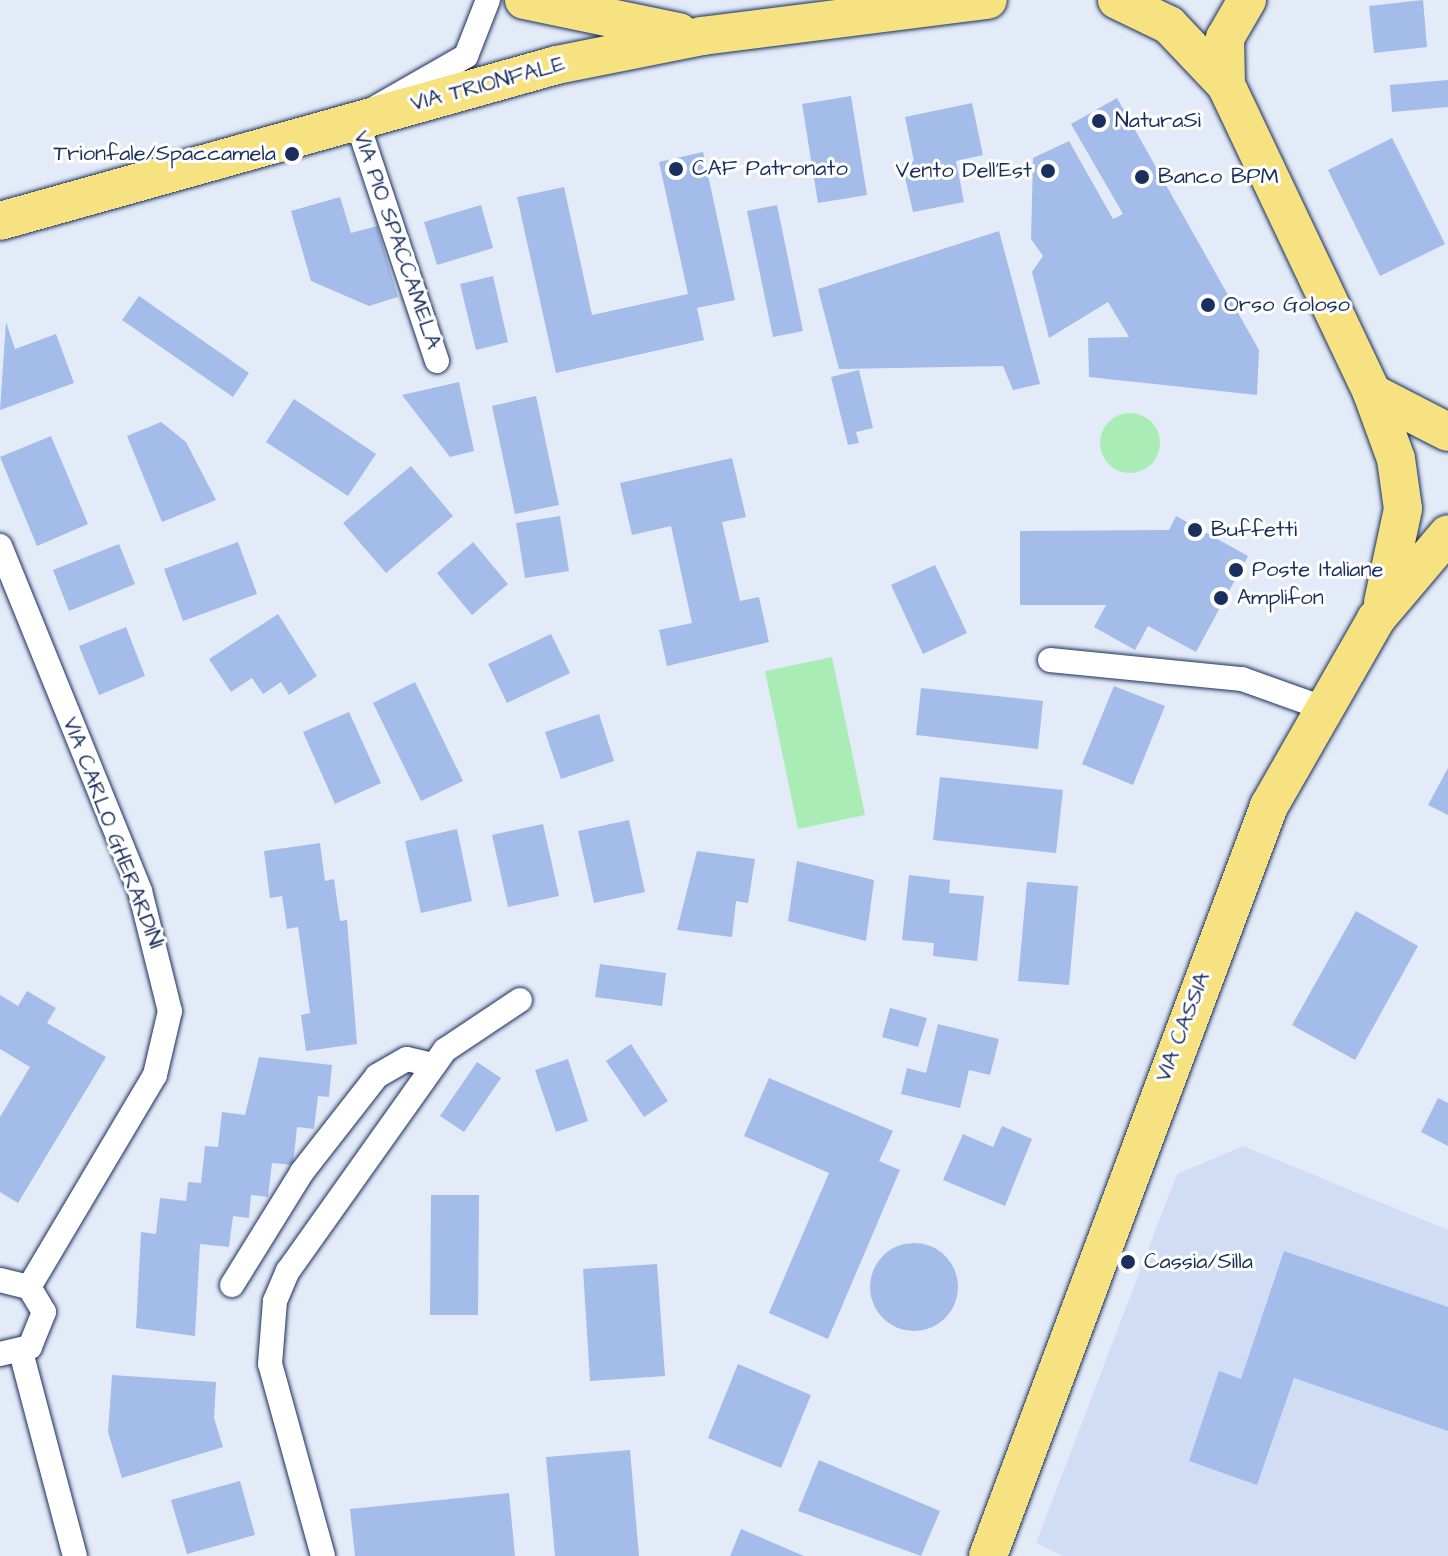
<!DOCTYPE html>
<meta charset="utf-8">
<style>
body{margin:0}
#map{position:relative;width:1448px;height:1556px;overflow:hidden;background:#e3ebf8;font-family:"Architects Daughter",sans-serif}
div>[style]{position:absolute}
.built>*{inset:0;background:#d0ddf4}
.green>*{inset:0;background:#aaecb6}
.round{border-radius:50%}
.building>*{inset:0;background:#a3bce9}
.roads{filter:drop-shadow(0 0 2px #1b2f5e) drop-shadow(0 0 2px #1b2f5e)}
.minor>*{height:24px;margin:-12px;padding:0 12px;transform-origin:12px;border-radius:12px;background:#fff}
.primary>*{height:38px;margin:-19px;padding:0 19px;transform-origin:19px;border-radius:19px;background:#f6e281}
.dots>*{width:22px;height:22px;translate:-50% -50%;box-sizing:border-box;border:4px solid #fff;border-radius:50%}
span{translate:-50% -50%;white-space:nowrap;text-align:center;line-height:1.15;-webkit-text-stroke:6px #fff;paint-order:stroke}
.street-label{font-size:22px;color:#1b2f5e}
.poi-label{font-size:22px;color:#1b2f5e}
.left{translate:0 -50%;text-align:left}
.right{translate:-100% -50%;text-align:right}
</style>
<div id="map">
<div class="built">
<i style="clip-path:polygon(1243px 1146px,1448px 1230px,1448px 1556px,1063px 1556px,1036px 1543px,1177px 1174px)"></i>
</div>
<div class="green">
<i class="round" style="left:1100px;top:413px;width:60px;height:60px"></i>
<i style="clip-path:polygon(832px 657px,865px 815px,798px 829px,765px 671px)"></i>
</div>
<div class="building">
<i style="clip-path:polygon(1423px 0,1427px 47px,1374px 53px,1369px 6px)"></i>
<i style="clip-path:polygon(1448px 80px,1448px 107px,1392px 112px,1390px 85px)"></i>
<i style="clip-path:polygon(851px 96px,867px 195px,818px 203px,802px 104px)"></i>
<i style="clip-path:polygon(1117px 98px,1259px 350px,1257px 395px,1089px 377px,1088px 338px,1129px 337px,1108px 302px,1049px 338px,1032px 272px,1043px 256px,1031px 239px,1033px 158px,1069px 141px,1113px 219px,1123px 214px,1071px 124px)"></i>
<i style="clip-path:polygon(972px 103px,983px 155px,956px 161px,964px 202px,913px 212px,902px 164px,914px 161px,905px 117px)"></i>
<i style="clip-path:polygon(1392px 138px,1445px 244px,1380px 276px,1328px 170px)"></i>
<i style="clip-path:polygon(703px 152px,735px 300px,697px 308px,704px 340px,556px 373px,517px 197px,564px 187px,592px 315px,688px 294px,659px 162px)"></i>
<i style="clip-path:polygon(340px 197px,351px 233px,377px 226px,398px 297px,369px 306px,311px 281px,291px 211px)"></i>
<i style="clip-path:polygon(481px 205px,493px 248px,437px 265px,424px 222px)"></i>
<i style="clip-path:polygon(777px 205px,803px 331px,773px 337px,747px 211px)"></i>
<i style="clip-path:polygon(999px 231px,1040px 384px,1013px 390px,1003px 366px,839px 369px,818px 289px)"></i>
<i style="clip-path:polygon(493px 276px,508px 342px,476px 350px,460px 284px)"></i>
<i style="clip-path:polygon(139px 296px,249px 373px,233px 397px,122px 320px)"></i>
<i style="clip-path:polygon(6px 322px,15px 349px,56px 334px,74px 383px,0 410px)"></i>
<i style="clip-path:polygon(859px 370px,873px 428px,856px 432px,859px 443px,848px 445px,831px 377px)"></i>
<i style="clip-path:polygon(459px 382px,474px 451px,450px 457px,402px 395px)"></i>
<i style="clip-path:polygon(536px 396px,559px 505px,515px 514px,492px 406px)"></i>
<i style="clip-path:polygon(294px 399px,376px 454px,348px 496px,266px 442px)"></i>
<i style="clip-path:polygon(161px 422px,186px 442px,216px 500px,162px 522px,127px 436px)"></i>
<i style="clip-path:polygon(51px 436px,88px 524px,37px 546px,0 457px)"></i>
<i style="clip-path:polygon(732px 458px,746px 517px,722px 522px,740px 601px,759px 597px,769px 642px,667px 666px,659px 630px,692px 623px,671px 526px,632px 535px,620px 483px)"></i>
<i style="clip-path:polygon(411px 466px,453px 516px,386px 573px,343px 523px)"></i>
<i style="clip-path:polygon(560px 516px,569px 571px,525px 578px,516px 523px)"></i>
<i style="clip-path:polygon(1176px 516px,1248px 556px,1196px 652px,1148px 626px,1135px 650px,1094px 627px,1106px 605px,1020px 605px,1020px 531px,1169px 530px)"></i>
<i style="clip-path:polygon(238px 542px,257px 594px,183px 621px,164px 569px)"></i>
<i style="clip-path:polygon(473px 542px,508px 584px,472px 615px,437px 573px)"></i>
<i style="clip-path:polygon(119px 544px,135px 584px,69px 611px,53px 570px)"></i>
<i style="clip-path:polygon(935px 565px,967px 633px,923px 654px,891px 585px)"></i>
<i style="clip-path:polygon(278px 614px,317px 676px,289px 695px,281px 682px,263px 694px,252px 678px,231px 692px,209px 659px)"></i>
<i style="clip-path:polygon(126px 627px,145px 676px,99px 695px,79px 646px)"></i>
<i style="clip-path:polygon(551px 634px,570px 673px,507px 703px,488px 664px)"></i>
<i style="clip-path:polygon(415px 682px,463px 781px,421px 801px,373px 703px)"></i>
<i style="clip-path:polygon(1114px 686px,1165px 706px,1133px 785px,1082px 764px)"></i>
<i style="clip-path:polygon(921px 688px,1043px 701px,1038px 749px,916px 735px)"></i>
<i style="clip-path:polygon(349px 712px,381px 783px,335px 804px,303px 732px)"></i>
<i style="clip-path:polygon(599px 714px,614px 761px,561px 779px,545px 732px)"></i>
<i style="clip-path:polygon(1448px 768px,1448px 815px,1428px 805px)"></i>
<i style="clip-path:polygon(940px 777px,1063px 790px,1056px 853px,933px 840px)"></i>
<i style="clip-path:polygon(629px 820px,645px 892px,594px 903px,578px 831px)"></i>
<i style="clip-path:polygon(543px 824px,559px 896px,508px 907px,492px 835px)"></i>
<i style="clip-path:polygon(457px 829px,472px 901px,421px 913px,405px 841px)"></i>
<i style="clip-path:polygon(320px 843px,325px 881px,334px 879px,340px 921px,347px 920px,357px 1044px,306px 1051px,301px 1015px,310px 1013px,298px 927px,287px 929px,282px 896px,270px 898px,264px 851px)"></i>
<i style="clip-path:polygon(697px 851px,755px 859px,748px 903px,736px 901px,732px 937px,677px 930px)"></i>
<i style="clip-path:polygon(797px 861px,874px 880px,866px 941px,788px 921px)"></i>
<i style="clip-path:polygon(909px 875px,950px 880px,949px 893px,984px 896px,977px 961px,933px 956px,934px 943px,902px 940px)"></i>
<i style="clip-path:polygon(1027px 882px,1078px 886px,1069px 985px,1018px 981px)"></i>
<i style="clip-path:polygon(1356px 911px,1418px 946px,1355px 1060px,1292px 1025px)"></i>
<i style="clip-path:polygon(600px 964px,666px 973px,662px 1006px,595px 997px)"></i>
<i style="clip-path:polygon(27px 991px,56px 1008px,47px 1023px,106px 1057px,18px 1203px,0 1192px,0 1117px,30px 1067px,0 1049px,0 995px,18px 1006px)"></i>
<i style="clip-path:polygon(890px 1008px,927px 1018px,918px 1047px,882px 1037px)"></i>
<i style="clip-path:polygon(938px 1024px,999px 1039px,990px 1075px,969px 1070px,960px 1108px,901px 1094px,907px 1068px,926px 1073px)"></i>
<i style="clip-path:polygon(631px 1044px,668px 1101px,644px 1117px,606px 1061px)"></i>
<i style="clip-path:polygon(259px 1057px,332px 1065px,329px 1097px,318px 1096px,314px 1129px,297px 1127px,293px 1165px,272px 1163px,268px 1197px,251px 1195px,249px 1218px,233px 1216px,229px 1247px,200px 1244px,195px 1336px,136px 1328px,141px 1232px,156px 1234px,160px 1198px,186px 1201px,188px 1182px,201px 1183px,205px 1146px,218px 1147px,222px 1112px,245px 1115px)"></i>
<i style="clip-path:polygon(568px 1059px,588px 1121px,556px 1132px,535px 1070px)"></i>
<i style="clip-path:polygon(477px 1062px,501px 1078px,464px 1132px,440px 1116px)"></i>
<i style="clip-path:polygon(769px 1078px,893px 1131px,879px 1161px,900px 1170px,828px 1339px,769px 1313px,829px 1173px,744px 1136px)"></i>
<i style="clip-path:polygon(1438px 1098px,1448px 1103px,1448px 1146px,1421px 1132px)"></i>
<i style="clip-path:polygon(1002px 1126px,1032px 1139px,1005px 1206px,943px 1180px,963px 1134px,993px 1147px)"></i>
<i style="clip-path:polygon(431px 1195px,479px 1195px,478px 1315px,430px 1315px)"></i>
<i class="round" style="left:870px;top:1243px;width:88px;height:88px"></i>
<i style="clip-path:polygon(1284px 1251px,1448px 1307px,1448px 1431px,1294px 1378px,1257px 1485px,1189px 1461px,1219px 1371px,1241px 1379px)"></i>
<i style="clip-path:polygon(657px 1264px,665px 1376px,590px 1381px,583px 1269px)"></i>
<i style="clip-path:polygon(738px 1364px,811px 1395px,781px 1468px,708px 1438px)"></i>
<i style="clip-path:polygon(112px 1375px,216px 1382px,214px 1418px,223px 1447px,122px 1478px,108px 1432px)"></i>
<i style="clip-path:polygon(630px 1450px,639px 1556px,555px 1556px,546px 1457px)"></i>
<i style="clip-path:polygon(819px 1460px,940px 1511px,921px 1556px,798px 1511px)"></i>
<i style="clip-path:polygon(240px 1481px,255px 1535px,187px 1554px,171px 1500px)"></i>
<i style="clip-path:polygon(509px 1493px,515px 1556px,355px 1556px,350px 1509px)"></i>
<i style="clip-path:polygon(741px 1529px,804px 1556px,730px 1556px)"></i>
</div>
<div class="roads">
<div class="minor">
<i style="left:437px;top:361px;width:255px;rotate:-108.5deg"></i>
<i style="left:356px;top:119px;width:127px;rotate:-29.8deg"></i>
<i style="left:466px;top:56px;width:60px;rotate:-68.6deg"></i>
<i style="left:0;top:546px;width:372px;rotate:67.9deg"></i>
<i style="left:140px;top:891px;width:124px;rotate:76deg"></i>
<i style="left:170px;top:1011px;width:66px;rotate:103.2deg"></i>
<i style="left:155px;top:1075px;width:247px;rotate:120.7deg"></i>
<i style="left:1050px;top:660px;width:193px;rotate:5.7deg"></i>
<i style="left:1242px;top:679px;width:83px;rotate:19.7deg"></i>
<i style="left:0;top:1280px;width:30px;rotate:14deg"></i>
<i style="left:29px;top:1287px;width:29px;rotate:59deg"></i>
<i style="left:44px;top:1312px;width:38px;rotate:112deg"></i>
<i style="left:30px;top:1347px;width:31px;rotate:167deg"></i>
<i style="left:232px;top:1285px;width:133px;rotate:-58.2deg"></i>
<i style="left:302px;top:1172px;width:122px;rotate:-52deg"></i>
<i style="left:377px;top:1076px;width:34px;rotate:-30deg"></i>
<i style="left:407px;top:1059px;width:27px;rotate:13deg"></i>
<i style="left:21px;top:1352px;width:211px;rotate:75.2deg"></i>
<i style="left:323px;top:1556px;width:199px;rotate:-105.4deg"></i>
<i style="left:270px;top:1364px;width:63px;rotate:-85.5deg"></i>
<i style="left:275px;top:1301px;width:33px;rotate:-67deg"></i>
<i style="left:288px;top:1271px;width:271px;rotate:-54.6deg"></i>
<i style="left:445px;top:1050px;width:90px;rotate:-33.7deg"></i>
</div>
<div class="primary">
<i style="left:524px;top:0;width:158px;rotate:11.7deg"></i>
<i style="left:1117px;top:0;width:58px;rotate:25.7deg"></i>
<i style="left:1169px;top:25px;width:83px;rotate:46.5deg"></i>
<i style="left:1226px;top:85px;width:341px;rotate:64.6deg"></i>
<i style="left:1372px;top:393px;width:70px;rotate:70deg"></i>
<i style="left:1396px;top:459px;width:50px;rotate:82deg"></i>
<i style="left:1403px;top:509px;width:95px;rotate:102.1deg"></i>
<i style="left:1226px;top:85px;width:47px;rotate:-91.2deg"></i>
<i style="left:1225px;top:38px;width:44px;rotate:-59.9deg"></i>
<i style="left:0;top:221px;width:578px;rotate:-15.65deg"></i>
<i style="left:557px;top:65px;width:148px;rotate:-11.3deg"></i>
<i style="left:702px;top:36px;width:288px;rotate:-7.2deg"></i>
<i style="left:1372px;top:393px;width:85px;rotate:27.2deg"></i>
<i style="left:988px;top:1556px;width:801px;rotate:-69.46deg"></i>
<i style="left:1269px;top:806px;width:215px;rotate:-60.2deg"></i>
<i style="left:1376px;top:619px;width:111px;rotate:-49.7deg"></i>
</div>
</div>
<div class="dots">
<i style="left:1099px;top:121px;background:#1b2f5e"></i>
<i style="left:292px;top:154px;background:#1b2f5e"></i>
<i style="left:676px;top:169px;background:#1b2f5e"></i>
<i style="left:1048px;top:171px;background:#1b2f5e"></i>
<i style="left:1142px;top:177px;background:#1b2f5e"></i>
<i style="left:1208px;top:305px;background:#1b2f5e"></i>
<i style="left:1195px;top:530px;background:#1b2f5e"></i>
<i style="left:1236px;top:570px;background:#1b2f5e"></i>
<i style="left:1221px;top:598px;background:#1b2f5e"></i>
<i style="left:1128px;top:1262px;background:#1b2f5e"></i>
</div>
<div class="street-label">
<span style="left:488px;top:84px;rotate:-15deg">VIA TRIONFALE</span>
<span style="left:397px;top:240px;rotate:71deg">VIA PIO SPACCAMELA</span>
<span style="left:113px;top:833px;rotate:69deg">VIA CARLO GHERARDINI</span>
<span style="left:1183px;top:1027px;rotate:-69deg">VIA CASSIA</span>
</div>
<div class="poi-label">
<span class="left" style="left:1115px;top:121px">NaturaSì</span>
<span class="right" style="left:276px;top:154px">Trionfale/Spaccamela</span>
<span class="left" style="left:692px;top:169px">CAF Patronato</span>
<span class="right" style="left:1032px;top:171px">Vento Dell'Est</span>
<span class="left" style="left:1158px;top:177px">Banco BPM</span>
<span class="left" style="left:1224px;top:305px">Orso Goloso</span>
<span class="left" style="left:1211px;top:530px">Buffetti</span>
<span class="left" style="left:1252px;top:570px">Poste Italiane</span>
<span class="left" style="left:1237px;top:598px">Amplifon</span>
<span class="left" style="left:1144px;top:1262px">Cassia/Silla</span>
</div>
</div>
